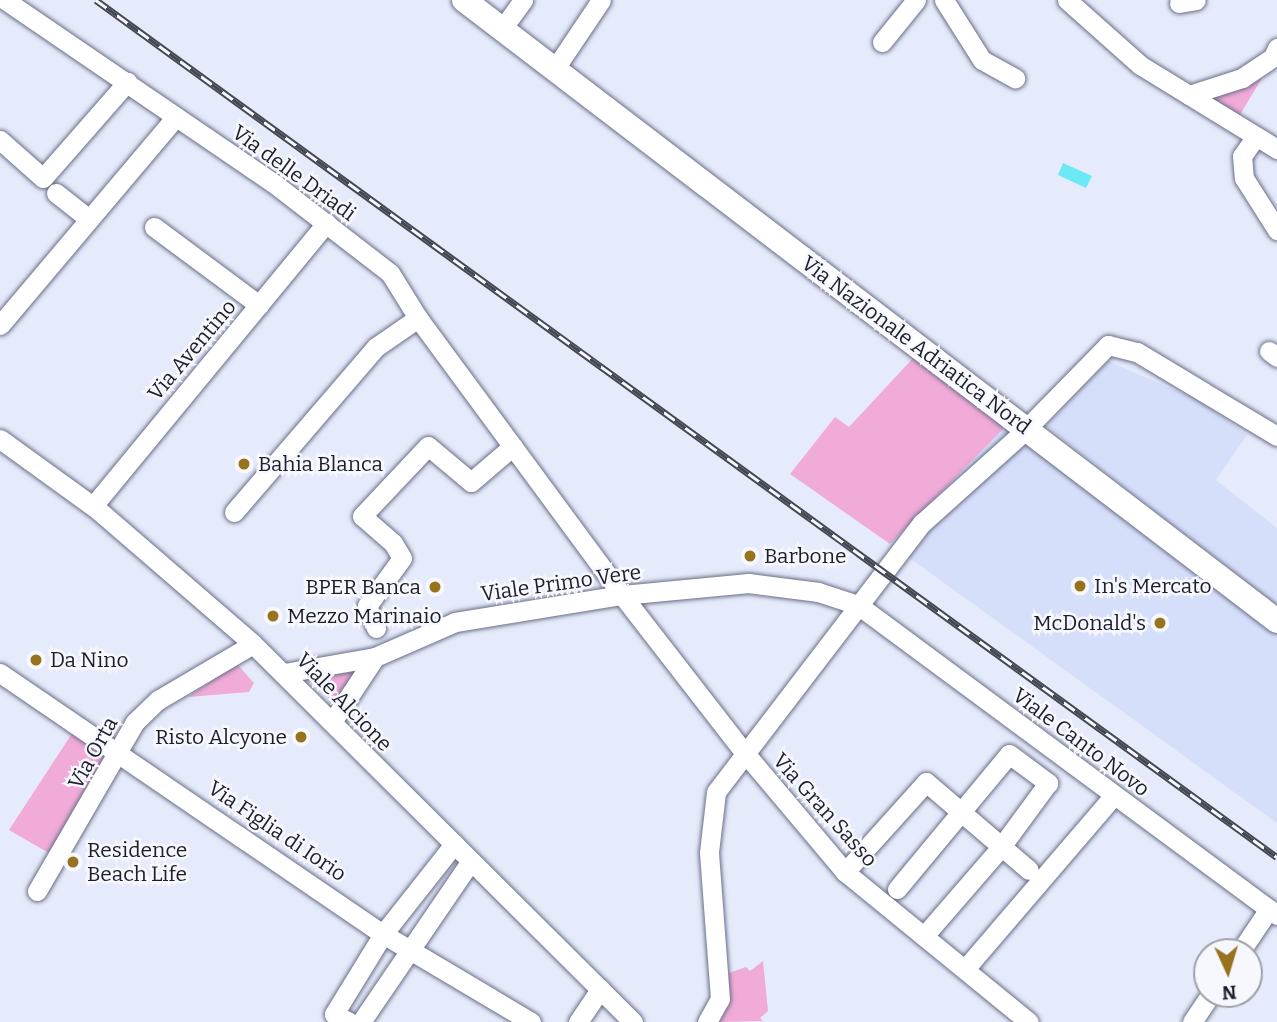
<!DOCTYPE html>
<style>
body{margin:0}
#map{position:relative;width:1277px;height:1022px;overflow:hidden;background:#e6ebfb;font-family:Bitter,serif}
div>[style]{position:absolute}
.built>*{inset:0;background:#d6dffa}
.green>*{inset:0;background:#f1abd8}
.water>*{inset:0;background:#6be9f6}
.roads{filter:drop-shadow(0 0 2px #686e87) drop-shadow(0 0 2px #686e87)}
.minor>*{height:19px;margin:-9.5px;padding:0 9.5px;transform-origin:9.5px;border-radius:9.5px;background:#fff}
.major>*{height:24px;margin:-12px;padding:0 12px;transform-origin:12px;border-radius:12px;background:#fff}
.rail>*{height:7px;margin-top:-3.5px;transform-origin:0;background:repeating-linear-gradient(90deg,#f7f8fe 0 13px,#444853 0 26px);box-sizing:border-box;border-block:2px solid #444853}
.dots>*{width:19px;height:19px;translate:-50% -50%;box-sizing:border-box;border:4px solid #f7f8fe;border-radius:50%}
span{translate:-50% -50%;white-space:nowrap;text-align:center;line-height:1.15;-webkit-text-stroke:5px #f7f8fe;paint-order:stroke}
.street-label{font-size:21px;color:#1c1f29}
.poi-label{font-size:21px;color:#1c1f29}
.left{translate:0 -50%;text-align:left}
.right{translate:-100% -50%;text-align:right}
.north{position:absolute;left:1193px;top:938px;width:70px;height:70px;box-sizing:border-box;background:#f7f8fe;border:2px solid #9fa1a9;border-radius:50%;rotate:176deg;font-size:19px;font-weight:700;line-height:28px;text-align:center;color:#1c1f29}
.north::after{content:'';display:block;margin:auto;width:24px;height:32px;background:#98731e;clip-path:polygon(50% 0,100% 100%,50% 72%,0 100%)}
</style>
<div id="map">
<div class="built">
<i style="clip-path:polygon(1108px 361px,1200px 401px,1247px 435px,1216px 480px,1277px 528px,1277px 606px,1046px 426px)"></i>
<i style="clip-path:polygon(1006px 426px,1277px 633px,1277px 823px,890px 544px)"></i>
</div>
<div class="green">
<i style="clip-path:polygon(1262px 78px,1238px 118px,1212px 100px,1214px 95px)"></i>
<i style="clip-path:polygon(915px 356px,1006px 426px,890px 544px,790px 474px,835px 417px,849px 427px)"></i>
<i style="clip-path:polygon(237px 664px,254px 683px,249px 692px,188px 697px)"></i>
<i style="clip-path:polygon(354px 672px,338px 708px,306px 674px,322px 675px)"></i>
<i style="clip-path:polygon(73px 732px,114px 760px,54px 856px,9px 830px)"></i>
<i style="clip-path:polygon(763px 961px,768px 1011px,760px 1018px,763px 1021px,718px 1022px,726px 1006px,729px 973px,746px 967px,750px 971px)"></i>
</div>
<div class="water">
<i style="clip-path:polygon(1063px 163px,1092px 176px,1086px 188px,1058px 175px)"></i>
</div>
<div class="roads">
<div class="minor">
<i style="left:5px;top:0;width:328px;rotate:34.3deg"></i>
<i style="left:276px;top:185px;width:144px;rotate:37.7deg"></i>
<i style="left:390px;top:273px;width:53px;rotate:58.1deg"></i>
<i style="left:418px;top:318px;width:344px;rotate:53.6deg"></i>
<i style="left:622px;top:595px;width:199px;rotate:52.2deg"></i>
<i style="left:744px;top:752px;width:157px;rotate:49.9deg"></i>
<i style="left:845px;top:872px;width:237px;rotate:39.2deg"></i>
<i style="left:944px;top:0;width:71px;rotate:57.7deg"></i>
<i style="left:982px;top:60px;width:38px;rotate:29deg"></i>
<i style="left:1067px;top:0;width:98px;rotate:41.7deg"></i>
<i style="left:1140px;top:65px;width:161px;rotate:31.5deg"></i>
<i style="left:1179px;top:3px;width:17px;rotate:-10deg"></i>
<i style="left:502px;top:29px;width:36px;rotate:-54deg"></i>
<i style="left:882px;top:42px;width:54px;rotate:-51deg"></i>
<i style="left:554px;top:70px;width:84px;rotate:-56.1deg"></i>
<i style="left:1189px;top:95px;width:56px;rotate:-17.8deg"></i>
<i style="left:1242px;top:78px;width:37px;rotate:-34deg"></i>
<i style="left:1273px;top:57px;width:10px;rotate:-66deg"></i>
<i style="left:1254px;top:139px;width:21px;rotate:125deg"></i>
<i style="left:1242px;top:156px;width:22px;rotate:85deg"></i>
<i style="left:1244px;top:178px;width:62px;rotate:57.6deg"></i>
<i style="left:0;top:140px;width:57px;rotate:41.5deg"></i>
<i style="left:43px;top:178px;width:128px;rotate:-48.8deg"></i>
<i style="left:56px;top:193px;width:42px;rotate:38.2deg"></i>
<i style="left:154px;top:227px;width:131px;rotate:36.6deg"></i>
<i style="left:0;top:325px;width:272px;rotate:-49.8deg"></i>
<i style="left:1269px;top:351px;width:10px;rotate:37deg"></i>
<i style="left:0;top:439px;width:121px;rotate:35.9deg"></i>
<i style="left:98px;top:510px;width:205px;rotate:40.8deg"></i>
<i style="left:253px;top:644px;width:536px;rotate:44.85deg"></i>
<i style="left:93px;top:506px;width:367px;rotate:-50.5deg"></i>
<i style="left:234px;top:512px;width:218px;rotate:-49.3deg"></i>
<i style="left:376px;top:347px;width:51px;rotate:-34.6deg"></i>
<i style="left:376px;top:628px;width:24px;rotate:-112deg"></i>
<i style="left:367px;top:606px;width:59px;rotate:-53.9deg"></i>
<i style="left:402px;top:558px;width:17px;rotate:-121deg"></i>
<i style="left:393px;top:543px;width:41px;rotate:-138.9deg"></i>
<i style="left:362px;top:516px;width:96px;rotate:-46.7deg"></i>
<i style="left:428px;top:446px;width:56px;rotate:39.9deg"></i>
<i style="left:471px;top:482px;width:55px;rotate:-40.6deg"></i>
<i style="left:0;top:673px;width:463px;rotate:34.3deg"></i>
<i style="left:383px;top:934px;width:172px;rotate:30.7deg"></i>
<i style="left:284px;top:673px;width:92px;rotate:-10deg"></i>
<i style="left:375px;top:657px;width:87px;rotate:-23.6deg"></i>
<i style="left:455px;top:622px;width:169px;rotate:-9.2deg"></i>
<i style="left:622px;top:595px;width:127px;rotate:-5.4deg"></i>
<i style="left:748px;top:583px;width:71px;rotate:7.3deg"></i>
<i style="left:818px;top:592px;width:42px;rotate:18deg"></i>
<i style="left:858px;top:605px;width:521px;rotate:36.5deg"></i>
<i style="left:332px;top:722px;width:78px;rotate:-56.5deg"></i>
<i style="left:845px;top:872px;width:121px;rotate:-48deg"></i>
<i style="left:926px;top:782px;width:135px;rotate:40.5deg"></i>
<i style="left:897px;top:889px;width:175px;rotate:-50.3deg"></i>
<i style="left:1009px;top:754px;width:49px;rotate:36.6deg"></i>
<i style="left:1048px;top:783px;width:79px;rotate:126.3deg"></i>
<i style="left:1001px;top:847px;width:118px;rotate:130.9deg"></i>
<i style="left:37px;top:891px;width:195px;rotate:-59.9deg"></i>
<i style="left:135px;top:722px;width:32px;rotate:-44deg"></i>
<i style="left:158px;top:700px;width:110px;rotate:-30.5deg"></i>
<i style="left:1240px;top:952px;width:52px;rotate:-56deg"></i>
<i style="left:965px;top:969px;width:229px;rotate:-49.4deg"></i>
<i style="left:349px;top:1022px;width:17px;rotate:-152deg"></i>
<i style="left:334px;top:1014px;width:94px;rotate:-58.5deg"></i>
<i style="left:383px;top:934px;width:115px;rotate:-51.7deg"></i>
<i style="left:361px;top:1022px;width:195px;rotate:-55.7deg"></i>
<i style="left:578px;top:1022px;width:40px;rotate:-56deg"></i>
<i style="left:707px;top:1022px;width:26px;rotate:-61deg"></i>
<i style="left:720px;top:999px;width:147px;rotate:-94.3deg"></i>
<i style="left:709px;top:852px;width:60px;rotate:-83.3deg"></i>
<i style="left:716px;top:792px;width:339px;rotate:-52.6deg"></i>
<i style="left:922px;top:523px;width:132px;rotate:-41.9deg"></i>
<i style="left:1020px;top:435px;width:126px;rotate:-45.6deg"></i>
<i style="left:1108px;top:345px;width:30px;rotate:14deg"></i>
<i style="left:1137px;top:352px;width:163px;rotate:31deg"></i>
<i style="left:1192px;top:1022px;width:34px;rotate:-56deg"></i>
</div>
<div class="major">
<i style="left:464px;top:0;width:1023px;rotate:37.37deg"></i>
</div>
</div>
<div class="rail">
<i style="left:96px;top:0;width:1459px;rotate:35.97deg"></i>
</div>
<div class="dots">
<i style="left:244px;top:464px;background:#98731e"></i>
<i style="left:750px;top:556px;background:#98731e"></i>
<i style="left:1080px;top:586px;background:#98731e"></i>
<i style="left:435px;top:587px;background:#98731e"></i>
<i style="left:273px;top:616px;background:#98731e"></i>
<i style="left:1160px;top:623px;background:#98731e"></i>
<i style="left:36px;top:660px;background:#98731e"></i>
<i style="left:301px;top:737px;background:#98731e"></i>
<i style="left:73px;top:862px;background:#98731e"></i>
</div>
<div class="street-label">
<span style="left:294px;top:173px;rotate:36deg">Via delle Driadi</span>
<span style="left:916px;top:345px;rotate:37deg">Via Nazionale Adriatica Nord</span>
<span style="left:192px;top:350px;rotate:-50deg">Via Aventino</span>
<span style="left:561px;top:583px;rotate:-8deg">Viale Primo Vere</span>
<span style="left:344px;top:702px;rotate:46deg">Viale Alcione</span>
<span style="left:1081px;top:742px;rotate:37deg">Viale Canto Novo</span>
<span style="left:93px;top:753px;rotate:-61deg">Via Orta</span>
<span style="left:825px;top:810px;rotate:48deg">Via Gran Sasso</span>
<span style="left:277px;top:831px;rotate:34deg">Via Figlia di Iorio</span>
</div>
<div class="poi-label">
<span class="left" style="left:258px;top:464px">Bahia Blanca</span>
<span class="left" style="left:764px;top:556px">Barbone</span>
<span class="left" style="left:1094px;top:586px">In's Mercato</span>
<span class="right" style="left:421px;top:587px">BPER Banca</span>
<span class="left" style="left:287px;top:616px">Mezzo Marinaio</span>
<span class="right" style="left:1146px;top:623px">McDonald's</span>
<span class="left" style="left:50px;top:660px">Da Nino</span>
<span class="right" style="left:287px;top:737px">Risto Alcyone</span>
<span class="left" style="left:87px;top:862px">Residence<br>Beach Life</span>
</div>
<div class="north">N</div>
</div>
